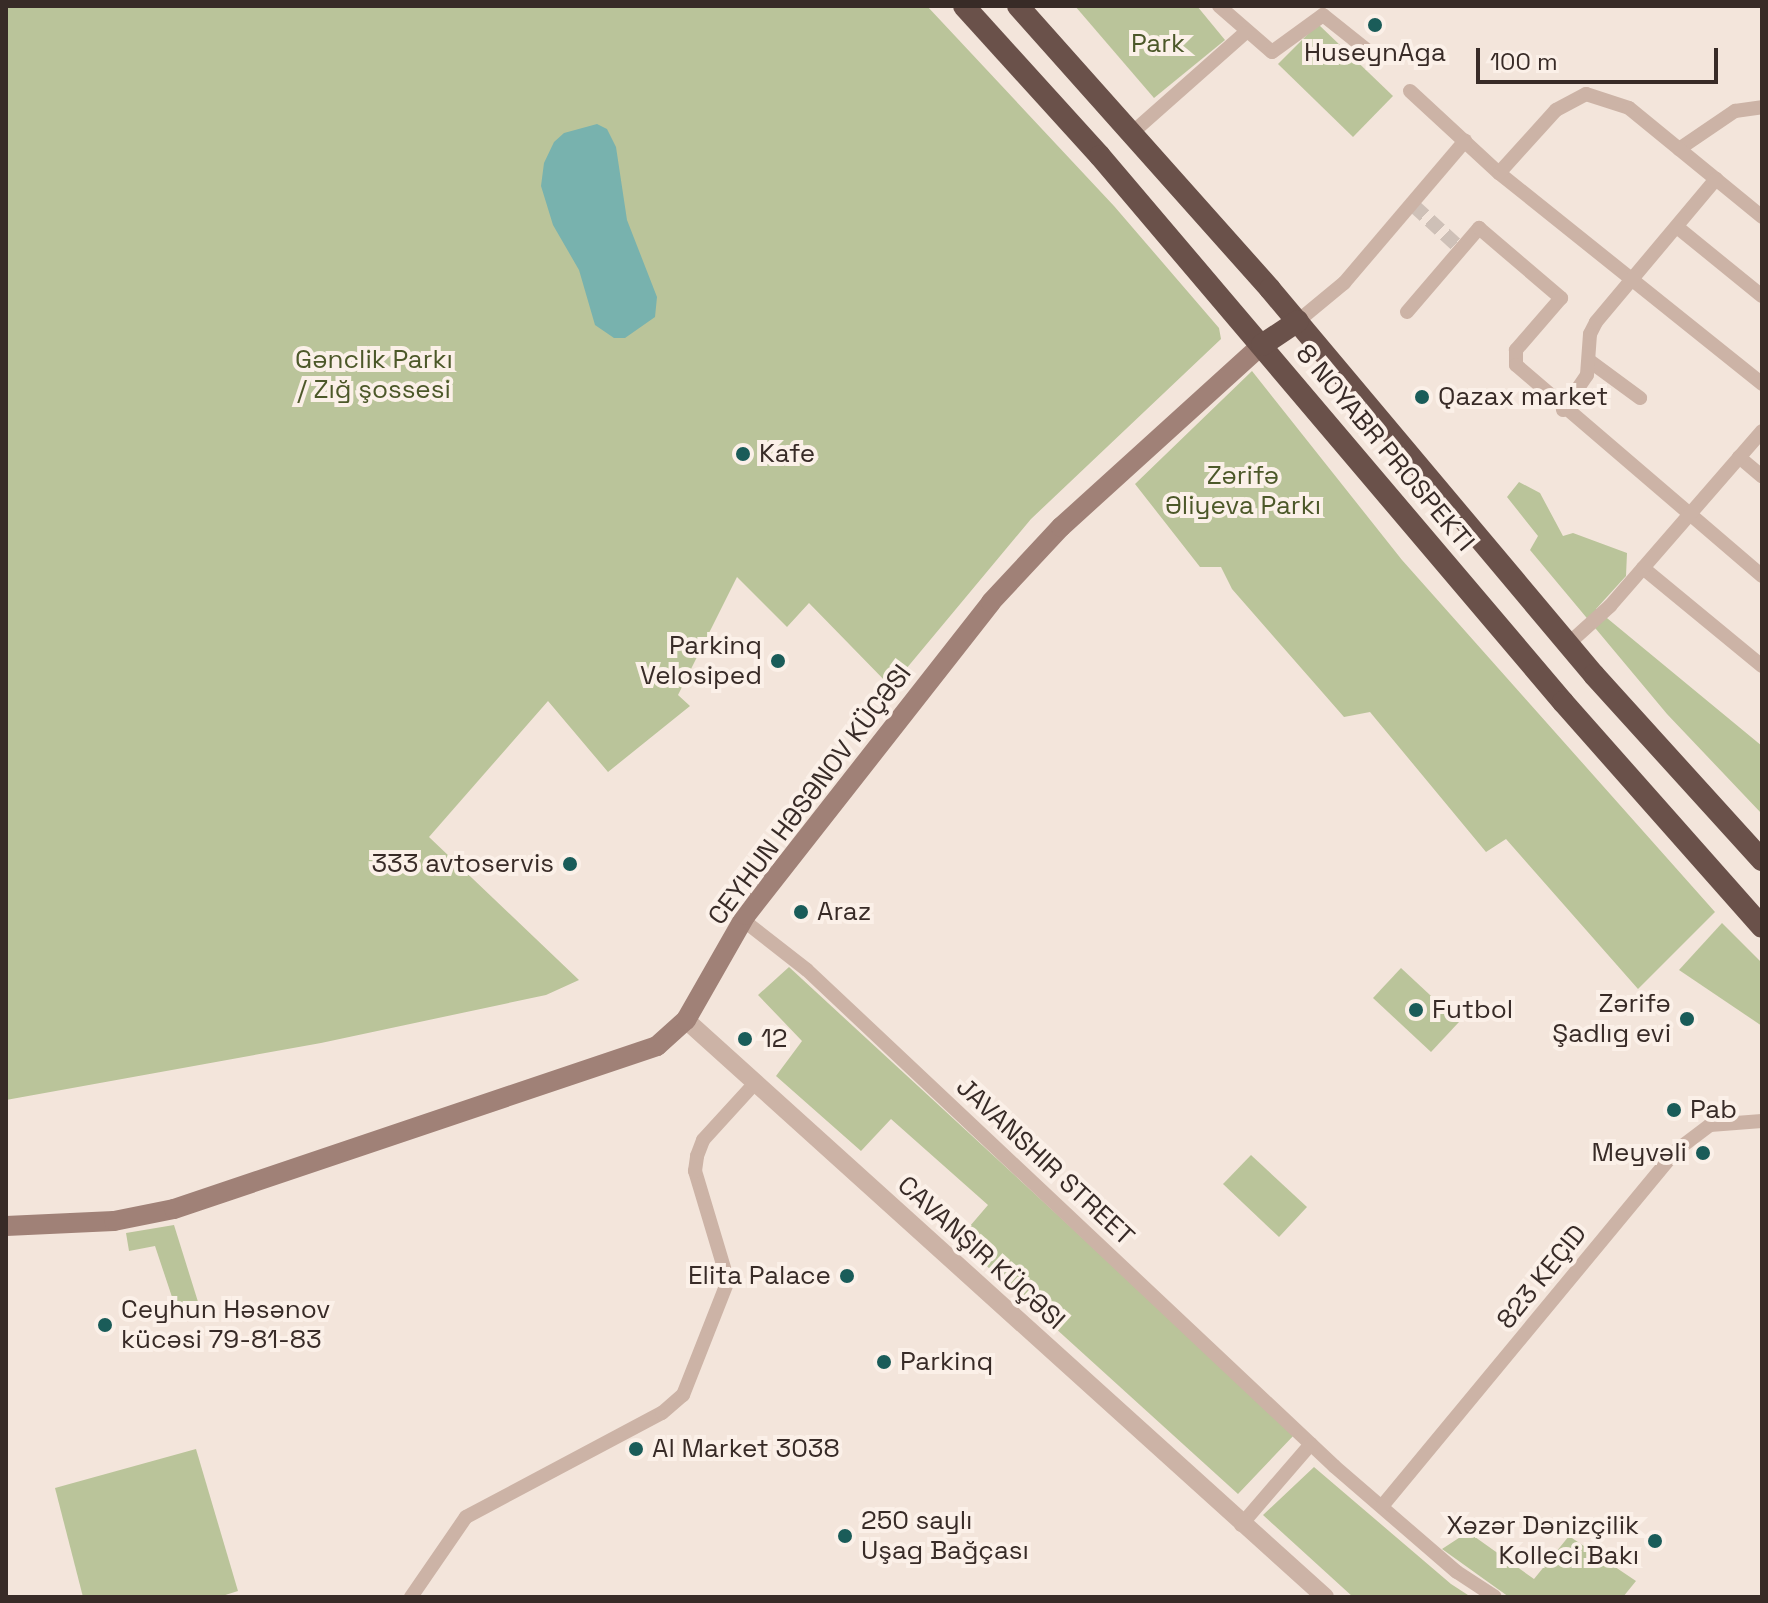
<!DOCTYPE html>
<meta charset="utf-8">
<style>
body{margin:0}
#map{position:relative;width:1768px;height:1603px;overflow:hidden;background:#f3e5db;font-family:"Space Grotesk",sans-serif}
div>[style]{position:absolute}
.green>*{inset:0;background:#bac49a}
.water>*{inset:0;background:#78b2ae}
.minor-tunnel>*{height:14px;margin-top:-7px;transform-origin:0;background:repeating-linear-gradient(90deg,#cec0b7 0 14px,transparent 0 21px)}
.minor>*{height:14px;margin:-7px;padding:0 7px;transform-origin:7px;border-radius:7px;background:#ccb3a6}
.tertiary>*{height:18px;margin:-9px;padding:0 9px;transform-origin:9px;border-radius:9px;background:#ccb3a6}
.secondary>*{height:20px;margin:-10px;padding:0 10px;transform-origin:10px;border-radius:10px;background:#a08177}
.trunk>*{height:22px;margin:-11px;padding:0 11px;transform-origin:11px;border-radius:11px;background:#6a514a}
.dots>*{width:22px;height:22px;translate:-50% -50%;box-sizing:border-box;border:4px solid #fbf0e8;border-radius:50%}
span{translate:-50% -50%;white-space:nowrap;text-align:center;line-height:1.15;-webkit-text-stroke:8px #fbf0e8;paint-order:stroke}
.park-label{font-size:26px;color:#4c5829}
.poi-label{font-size:26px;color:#382b27}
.left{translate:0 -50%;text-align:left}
.right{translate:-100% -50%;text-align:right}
.street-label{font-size:26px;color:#382b27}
.frame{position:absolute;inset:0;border:8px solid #382b27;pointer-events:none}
.scale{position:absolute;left:1476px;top:48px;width:242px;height:36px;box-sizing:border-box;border:4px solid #382b27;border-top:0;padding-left:10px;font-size:24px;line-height:28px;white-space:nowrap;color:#382b27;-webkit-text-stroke:6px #fbf0e8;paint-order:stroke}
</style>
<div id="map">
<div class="green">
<i style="clip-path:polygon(6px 6px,927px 6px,1114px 206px,1219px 328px,1221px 339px,1031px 519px,891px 687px,809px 603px,787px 627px,737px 577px,678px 695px,690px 706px,608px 772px,548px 701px,429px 837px,579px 980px,546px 995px,321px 1043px,6px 1100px)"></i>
<i style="clip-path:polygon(1075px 6px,1197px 6px,1225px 40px,1154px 98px)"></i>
<i style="clip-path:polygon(1318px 24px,1393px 96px,1353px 137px,1278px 64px)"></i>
<i style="clip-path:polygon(1252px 371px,1402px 560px,1715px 912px,1638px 989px,1506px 839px,1486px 852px,1370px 712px,1344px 717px,1232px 589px,1221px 567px,1200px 567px,1135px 484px)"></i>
<i style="clip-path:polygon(1519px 482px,1540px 493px,1563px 536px,1573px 533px,1627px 553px,1626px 576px,1596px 609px,1762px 746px,1762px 814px,1667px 714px,1530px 550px,1538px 536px,1507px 497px)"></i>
<i style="clip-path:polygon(1722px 923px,1762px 963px,1762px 1026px,1679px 970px)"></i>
<i style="clip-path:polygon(789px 967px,1295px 1434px,1238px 1494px,958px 1240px,988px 1205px,891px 1119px,861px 1151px,776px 1076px,802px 1041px,758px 995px)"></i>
<i style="clip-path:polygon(1401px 968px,1459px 1022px,1431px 1052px,1373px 998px)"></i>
<i style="clip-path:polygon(1251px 1155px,1307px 1207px,1279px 1237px,1223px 1184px)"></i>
<i style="clip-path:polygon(174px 1225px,199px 1305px,177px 1312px,155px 1246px,129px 1251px,126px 1233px)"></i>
<i style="clip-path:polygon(196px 1449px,238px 1591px,219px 1597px,83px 1597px,55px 1488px)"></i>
<i style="clip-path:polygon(1314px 1467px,1451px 1584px,1471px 1597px,1353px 1597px,1263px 1515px)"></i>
<i style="clip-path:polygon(1468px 1532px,1534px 1579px,1569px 1536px,1636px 1581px,1623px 1597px,1509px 1597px,1442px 1549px)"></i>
</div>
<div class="water">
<i style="clip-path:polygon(597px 124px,607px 129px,616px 147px,627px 220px,657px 297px,655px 317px,625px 338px,614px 338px,595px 325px,579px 270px,553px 225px,541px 186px,544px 163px,554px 142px,564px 133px)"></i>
</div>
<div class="minor-tunnel">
<i style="left:1414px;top:206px;width:64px;rotate:42.5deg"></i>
</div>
<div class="minor">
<i style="left:1219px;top:6px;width:70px;rotate:41deg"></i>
<i style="left:1272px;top:52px;width:63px;rotate:-36deg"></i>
<i style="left:1323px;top:15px;width:56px;rotate:38.5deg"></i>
<i style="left:1410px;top:91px;width:121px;rotate:42.7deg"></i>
<i style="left:1499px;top:173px;width:337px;rotate:38.7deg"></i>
<i style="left:1133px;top:132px;width:149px;rotate:-41.5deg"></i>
<i style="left:1679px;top:149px;width:68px;rotate:-34.2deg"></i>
<i style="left:1735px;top:111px;width:27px;rotate:-8deg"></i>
<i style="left:1499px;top:173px;width:85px;rotate:-47.9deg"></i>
<i style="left:1556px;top:110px;width:34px;rotate:-28deg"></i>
<i style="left:1586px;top:94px;width:45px;rotate:18deg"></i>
<i style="left:1629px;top:108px;width:172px;rotate:39.3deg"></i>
<i style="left:1677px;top:227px;width:109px;rotate:39.1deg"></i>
<i style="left:1407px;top:312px;width:111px;rotate:-49.4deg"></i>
<i style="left:1479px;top:228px;width:108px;rotate:40.5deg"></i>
<i style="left:1561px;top:298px;width:69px;rotate:130.9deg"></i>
<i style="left:1516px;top:350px;width:15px;rotate:90deg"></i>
<i style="left:1516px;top:365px;width:324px;rotate:40.6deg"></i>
<i style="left:1298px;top:321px;width:60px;rotate:-39.6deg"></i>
<i style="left:1344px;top:283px;width:187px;rotate:-49.6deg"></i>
<i style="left:1591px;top:362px;width:61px;rotate:36.3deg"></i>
<i style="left:1563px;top:410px;width:42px;rotate:-55.6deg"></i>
<i style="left:1587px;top:375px;width:41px;rotate:-85.8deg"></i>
<i style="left:1590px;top:334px;width:13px;rotate:-63deg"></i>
<i style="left:1596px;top:322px;width:187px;rotate:-50deg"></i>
<i style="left:1739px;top:457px;width:30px;rotate:40deg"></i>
<i style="left:1643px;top:568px;width:154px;rotate:39.5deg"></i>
<i style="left:1568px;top:644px;width:57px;rotate:-42.1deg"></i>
<i style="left:1610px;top:606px;width:232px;rotate:-49deg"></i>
<i style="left:743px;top:920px;width:81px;rotate:38deg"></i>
<i style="left:807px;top:970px;width:724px;rotate:43.26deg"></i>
<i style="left:1334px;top:1466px;width:162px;rotate:40.8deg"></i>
<i style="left:1457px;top:1572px;width:45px;rotate:33.3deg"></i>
<i style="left:1383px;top:1505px;width:461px;rotate:-50.4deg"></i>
<i style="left:1677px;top:1150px;width:41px;rotate:-37.1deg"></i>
<i style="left:1710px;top:1125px;width:52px;rotate:-4.4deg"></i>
<i style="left:1241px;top:1525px;width:107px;rotate:-49.2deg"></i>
<i style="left:411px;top:1597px;width:97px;rotate:-55.5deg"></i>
<i style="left:466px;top:1517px;width:222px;rotate:-28deg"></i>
<i style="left:662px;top:1413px;width:28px;rotate:-41deg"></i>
<i style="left:683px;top:1395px;width:123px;rotate:-68.5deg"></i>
<i style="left:728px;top:1281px;width:115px;rotate:-106.7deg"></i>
<i style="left:695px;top:1171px;width:15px;rotate:-82deg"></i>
<i style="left:697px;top:1156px;width:17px;rotate:-69deg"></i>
<i style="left:703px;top:1140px;width:77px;rotate:-47.6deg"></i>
</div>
<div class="tertiary">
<i style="left:686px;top:1020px;width:861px;rotate:42.08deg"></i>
</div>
<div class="secondary">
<i style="left:6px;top:1226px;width:108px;rotate:-2.7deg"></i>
<i style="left:114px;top:1221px;width:61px;rotate:-11.3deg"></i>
<i style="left:174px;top:1209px;width:510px;rotate:-18.65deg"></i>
<i style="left:657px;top:1046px;width:39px;rotate:-42deg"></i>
<i style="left:686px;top:1020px;width:121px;rotate:-60.3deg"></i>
<i style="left:746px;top:915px;width:397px;rotate:-51.9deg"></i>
<i style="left:991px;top:602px;width:103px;rotate:-47deg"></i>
<i style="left:1061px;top:527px;width:271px;rotate:-42.2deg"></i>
</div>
<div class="trunk">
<i style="left:964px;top:6px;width:202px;rotate:47.8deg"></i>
<i style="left:1100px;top:156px;width:716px;rotate:49.7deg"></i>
<i style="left:1563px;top:702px;width:300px;rotate:48.5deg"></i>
<i style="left:1018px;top:6px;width:379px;rotate:48.3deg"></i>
<i style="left:1270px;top:289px;width:504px;rotate:49.99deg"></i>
<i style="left:1594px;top:675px;width:250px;rotate:47.8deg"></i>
<i style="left:1262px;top:345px;width:43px;rotate:-33.7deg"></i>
</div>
<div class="dots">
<i style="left:1375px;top:25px;background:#1a5c59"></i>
<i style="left:1422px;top:397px;background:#1a5c59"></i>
<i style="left:743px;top:454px;background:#1a5c59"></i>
<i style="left:778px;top:661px;background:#1a5c59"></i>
<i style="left:570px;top:864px;background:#1a5c59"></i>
<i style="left:801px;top:912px;background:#1a5c59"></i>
<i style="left:1416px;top:1010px;background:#1a5c59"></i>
<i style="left:1687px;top:1019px;background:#1a5c59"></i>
<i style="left:745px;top:1039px;background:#1a5c59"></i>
<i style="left:1674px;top:1110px;background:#1a5c59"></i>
<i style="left:1703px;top:1153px;background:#1a5c59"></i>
<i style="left:847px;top:1276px;background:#1a5c59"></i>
<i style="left:105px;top:1325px;background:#1a5c59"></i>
<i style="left:884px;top:1362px;background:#1a5c59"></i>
<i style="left:636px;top:1449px;background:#1a5c59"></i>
<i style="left:845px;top:1536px;background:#1a5c59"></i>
<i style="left:1655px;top:1541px;background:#1a5c59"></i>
</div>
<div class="park-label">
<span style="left:1158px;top:44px">Park</span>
<span style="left:374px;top:375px">Gənclik Parkı<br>/ Zığ şossesi</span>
<span style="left:1243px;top:491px">Zərifə<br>Əliyeva Parkı</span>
</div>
<div class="poi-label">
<span style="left:1375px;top:53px">HuseynAga</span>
<span class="left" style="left:1438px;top:397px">Qazax market</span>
<span class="left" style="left:759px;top:454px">Kafe</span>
<span class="right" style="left:762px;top:661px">Parkinq<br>Velosiped</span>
<span class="right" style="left:554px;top:864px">333 avtoservis</span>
<span class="left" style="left:817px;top:912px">Araz</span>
<span class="right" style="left:1671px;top:1019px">Zərifə<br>Şadlıg evi</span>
<span class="left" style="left:1432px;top:1010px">Futbol</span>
<span class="left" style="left:761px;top:1039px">12</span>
<span class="left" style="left:1690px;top:1110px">Pab</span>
<span class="right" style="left:1687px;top:1153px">Meyvəli</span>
<span class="right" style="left:831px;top:1276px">Elita Palace</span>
<span class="left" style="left:121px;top:1325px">Ceyhun Həsənov<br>kücəsi 79-81-83</span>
<span class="left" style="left:900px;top:1362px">Parkinq</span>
<span class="left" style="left:652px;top:1449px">Al Market 3038</span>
<span class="left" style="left:861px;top:1536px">250 saylı<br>Uşag Bağçası</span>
<span class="right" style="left:1639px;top:1541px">Xəzər Dənizçilik<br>Kolleci Bakı</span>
</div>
<div class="street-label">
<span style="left:1385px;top:448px;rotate:50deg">8 NOYABR PROSPEKTI</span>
<span style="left:810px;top:795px;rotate:-53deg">CEYHUN HƏSƏNOV KÜÇƏSI</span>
<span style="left:1045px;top:1162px;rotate:43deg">JAVANSHIR STREET</span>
<span style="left:981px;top:1253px;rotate:42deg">CAVANŞIR KÜÇƏSI</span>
<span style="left:1542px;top:1277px;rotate:-51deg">823 KEÇID</span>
</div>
<div class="frame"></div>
<div class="scale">100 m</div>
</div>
